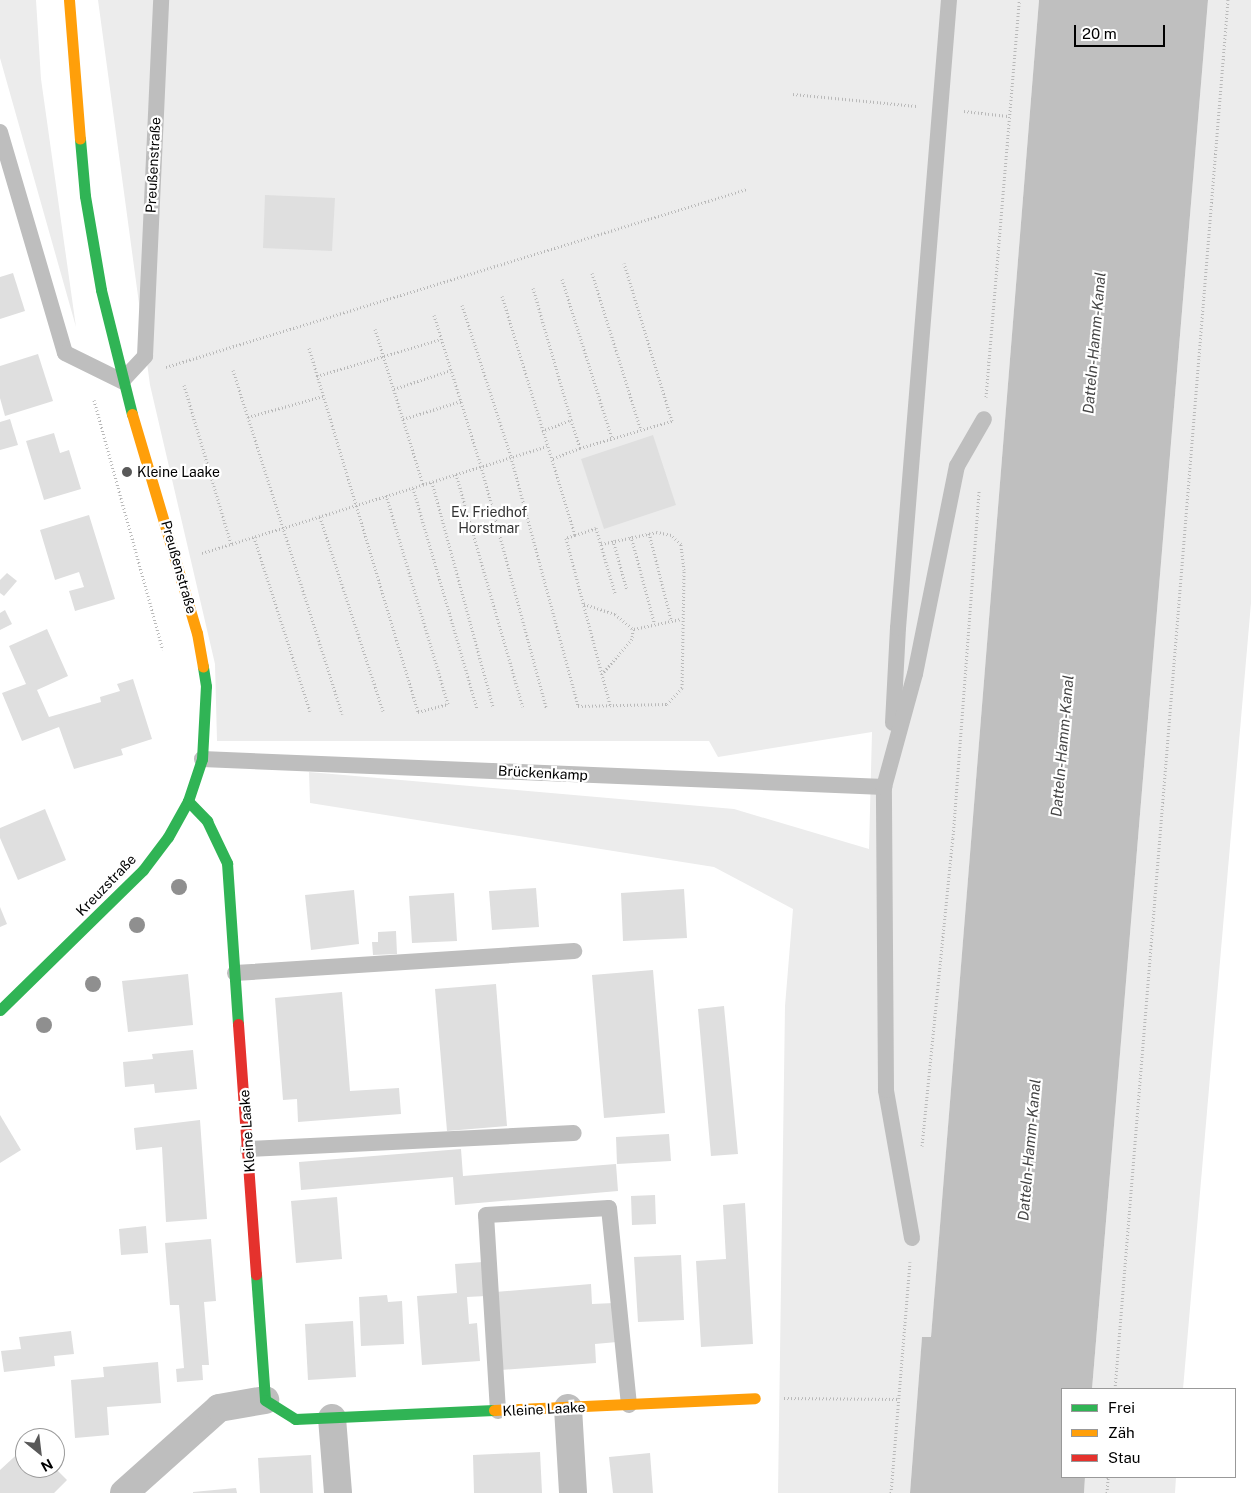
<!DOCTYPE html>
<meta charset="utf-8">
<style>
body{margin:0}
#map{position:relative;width:1251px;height:1493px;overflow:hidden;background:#fff;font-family:"Public Sans",sans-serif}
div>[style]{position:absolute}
.green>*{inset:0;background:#ececec}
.water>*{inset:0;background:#bfbfbf}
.building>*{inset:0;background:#dfdfdf}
.path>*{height:3px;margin-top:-1.5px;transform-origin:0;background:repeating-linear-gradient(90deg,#b9b9b9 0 1px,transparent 0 3.5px)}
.lane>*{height:16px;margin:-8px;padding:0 8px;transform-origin:8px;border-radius:8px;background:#bebebe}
.street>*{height:28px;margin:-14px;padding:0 14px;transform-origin:14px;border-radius:14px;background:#bebebe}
.fast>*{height:11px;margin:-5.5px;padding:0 5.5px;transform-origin:5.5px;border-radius:5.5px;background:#30b455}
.slow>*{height:11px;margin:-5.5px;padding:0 5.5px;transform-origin:5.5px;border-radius:5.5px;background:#ff9f0a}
.jam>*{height:11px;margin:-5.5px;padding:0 5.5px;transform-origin:5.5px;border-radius:5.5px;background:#e5322d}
.trees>*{width:16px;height:16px;margin:-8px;border-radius:50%;background:#8f8f8f}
.dots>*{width:14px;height:14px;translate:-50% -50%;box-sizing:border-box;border:2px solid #fff;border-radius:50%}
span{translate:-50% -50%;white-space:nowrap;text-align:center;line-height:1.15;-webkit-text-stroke:4.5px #fff;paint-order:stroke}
.street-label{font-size:14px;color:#000}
.poi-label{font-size:14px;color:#000}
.left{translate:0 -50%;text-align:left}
.park-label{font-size:14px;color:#333}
.water-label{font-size:15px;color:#444;font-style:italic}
.legend{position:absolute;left:1061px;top:1388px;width:175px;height:90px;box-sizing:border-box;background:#fff;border:1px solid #999;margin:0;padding:6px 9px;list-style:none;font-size:15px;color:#000}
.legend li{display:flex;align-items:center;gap:10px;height:25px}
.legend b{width:25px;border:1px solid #999}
.north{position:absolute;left:15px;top:1428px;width:50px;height:50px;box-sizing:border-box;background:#fff;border:1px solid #999;border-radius:50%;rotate:151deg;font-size:14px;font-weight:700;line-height:20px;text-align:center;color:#000}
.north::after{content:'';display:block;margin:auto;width:18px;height:22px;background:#595959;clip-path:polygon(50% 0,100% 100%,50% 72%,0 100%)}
.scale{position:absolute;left:1074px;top:25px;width:91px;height:22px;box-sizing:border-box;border:2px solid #000;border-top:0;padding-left:6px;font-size:15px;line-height:18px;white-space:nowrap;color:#000;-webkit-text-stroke:4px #fff;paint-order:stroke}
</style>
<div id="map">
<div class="green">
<i style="clip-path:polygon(0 0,36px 0,41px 79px,76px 327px,0 58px)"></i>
<i style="clip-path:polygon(98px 0,1039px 0,931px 1338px,922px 1338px,910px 1493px,778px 1493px,785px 1006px,793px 909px,714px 867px,310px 803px,309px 772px,734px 809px,869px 849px,872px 732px,718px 757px,709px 741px,217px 741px,215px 664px,150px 385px)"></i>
<i style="clip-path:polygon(1208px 0,1251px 0,1251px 603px,1183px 1389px,1092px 1389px)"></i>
<i style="clip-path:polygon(1085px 1477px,1176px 1477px,1175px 1493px,1084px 1493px)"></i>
</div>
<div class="water">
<i style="clip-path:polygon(1039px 0,1208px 0,1092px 1389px,1062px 1389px,1062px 1477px,1085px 1477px,1084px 1493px,910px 1493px,922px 1337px,931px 1337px)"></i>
</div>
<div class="building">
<i style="clip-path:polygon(265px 195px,335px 198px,332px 251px,263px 248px)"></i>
<i style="clip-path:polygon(13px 273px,25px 311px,0 319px,0 277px)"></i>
<i style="clip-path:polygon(38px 354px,53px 401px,5px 416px,0 398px,0 366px)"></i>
<i style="clip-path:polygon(10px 419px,18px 445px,0 450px,0 422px)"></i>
<i style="clip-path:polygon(54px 433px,60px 453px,69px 450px,81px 489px,44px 500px,26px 441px)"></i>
<i style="clip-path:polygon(653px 435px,676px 505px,604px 529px,581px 459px)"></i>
<i style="clip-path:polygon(89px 515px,115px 599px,75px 611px,69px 591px,84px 587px,79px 572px,55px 580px,40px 530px)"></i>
<i style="clip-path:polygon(7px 573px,17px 581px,4px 596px,0 593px,0 580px)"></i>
<i style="clip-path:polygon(5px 610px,12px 624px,0 630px,0 613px)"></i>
<i style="clip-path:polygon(47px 629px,68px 676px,37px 690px,49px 717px,101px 702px,100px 697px,120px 691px,117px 684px,133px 679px,152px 739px,121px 749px,123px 755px,74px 769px,59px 727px,22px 741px,2px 693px,26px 684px,9px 646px)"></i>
<i style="clip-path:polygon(45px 809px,66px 860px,18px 880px,0 838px,0 828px)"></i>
<i style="clip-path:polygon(536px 888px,539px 927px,492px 930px,489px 891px)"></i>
<i style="clip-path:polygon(684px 889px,687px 938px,623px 941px,621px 893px)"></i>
<i style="clip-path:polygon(354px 890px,359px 944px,311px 950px,305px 895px)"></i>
<i style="clip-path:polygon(454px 893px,457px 941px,412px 943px,409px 896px)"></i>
<i style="clip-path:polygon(0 907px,7px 924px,0 927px)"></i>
<i style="clip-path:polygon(396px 931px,397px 954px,373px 955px,372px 942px,378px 942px,378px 932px)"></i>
<i style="clip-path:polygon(653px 970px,665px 1113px,604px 1118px,592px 975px)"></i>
<i style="clip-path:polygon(188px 974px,193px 1025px,128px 1032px,122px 981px)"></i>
<i style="clip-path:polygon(496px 984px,507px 1126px,447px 1131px,435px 989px)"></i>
<i style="clip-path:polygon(342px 992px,350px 1091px,399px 1088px,401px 1114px,298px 1122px,297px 1099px,283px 1100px,275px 998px)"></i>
<i style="clip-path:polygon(724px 1006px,738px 1154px,711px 1156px,698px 1009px)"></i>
<i style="clip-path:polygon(193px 1050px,197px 1089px,155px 1093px,154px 1084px,125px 1087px,123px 1062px,153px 1059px,152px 1054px)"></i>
<i style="clip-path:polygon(0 1115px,21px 1150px,0 1163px)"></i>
<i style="clip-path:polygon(200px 1120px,207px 1219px,166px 1222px,162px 1147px,136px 1150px,134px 1128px)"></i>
<i style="clip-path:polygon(669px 1134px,671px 1161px,617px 1164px,616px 1137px)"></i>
<i style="clip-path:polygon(461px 1149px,463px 1176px,616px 1164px,618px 1191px,455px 1205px,453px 1177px,301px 1190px,299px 1162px)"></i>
<i style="clip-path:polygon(655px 1195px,656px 1224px,632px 1225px,631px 1196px)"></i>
<i style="clip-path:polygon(337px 1197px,342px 1259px,296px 1263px,291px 1201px)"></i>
<i style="clip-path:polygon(745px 1203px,753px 1344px,701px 1347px,696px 1261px,726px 1259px,723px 1205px)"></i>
<i style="clip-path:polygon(146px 1226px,148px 1253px,121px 1255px,119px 1229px)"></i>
<i style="clip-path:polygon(211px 1239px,216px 1301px,204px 1302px,209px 1365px,202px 1365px,203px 1380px,177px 1382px,176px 1369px,184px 1368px,179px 1305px,170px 1305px,165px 1243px)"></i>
<i style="clip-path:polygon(681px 1255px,684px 1320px,638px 1322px,634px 1257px)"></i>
<i style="clip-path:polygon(483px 1262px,486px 1296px,467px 1297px,469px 1324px,477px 1323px,480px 1361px,422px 1365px,417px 1296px,457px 1293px,455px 1264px)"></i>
<i style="clip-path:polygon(591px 1284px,592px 1304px,614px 1303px,617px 1342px,595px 1344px,596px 1363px,501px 1370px,495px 1292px)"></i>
<i style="clip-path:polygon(387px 1295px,388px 1302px,402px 1301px,404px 1344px,361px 1346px,359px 1297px)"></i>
<i style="clip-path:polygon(353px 1321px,356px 1377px,308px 1380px,305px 1324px)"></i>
<i style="clip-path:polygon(71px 1331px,74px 1354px,54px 1356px,55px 1366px,4px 1372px,1px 1351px,21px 1349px,19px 1337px)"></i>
<i style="clip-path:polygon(158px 1362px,161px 1403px,107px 1407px,109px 1435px,75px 1438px,71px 1380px,104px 1377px,103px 1367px)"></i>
<i style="clip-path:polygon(25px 1447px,25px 1468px,55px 1468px,67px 1480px,54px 1493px,0 1493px,0 1470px)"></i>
<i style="clip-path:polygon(540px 1452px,542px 1493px,474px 1493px,473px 1455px)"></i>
<i style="clip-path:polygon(650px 1453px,653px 1493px,613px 1493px,609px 1457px)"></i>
<i style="clip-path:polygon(311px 1455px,313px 1493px,260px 1493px,258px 1458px)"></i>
<i style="clip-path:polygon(236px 1488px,237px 1493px,193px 1493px,193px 1492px)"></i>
</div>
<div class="path">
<i style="left:793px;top:94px;width:124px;rotate:5.6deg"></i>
<i style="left:964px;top:111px;width:44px;rotate:6.5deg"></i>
<i style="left:592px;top:273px;width:164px;rotate:72.7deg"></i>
<i style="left:562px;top:279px;width:168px;rotate:72.6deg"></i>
<i style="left:533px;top:288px;width:137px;rotate:73.9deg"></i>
<i style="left:502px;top:296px;width:250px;rotate:73deg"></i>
<i style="left:575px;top:535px;width:22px;rotate:-18deg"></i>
<i style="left:596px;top:528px;width:68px;rotate:73.7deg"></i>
<i style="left:462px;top:305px;width:160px;rotate:72.1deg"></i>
<i style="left:511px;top:457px;width:258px;rotate:74.9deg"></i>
<i style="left:578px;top:706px;width:89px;rotate:-1.3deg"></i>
<i style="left:667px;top:704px;width:22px;rotate:-47deg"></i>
<i style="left:682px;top:688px;width:118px;rotate:-89deg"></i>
<i style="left:684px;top:570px;width:26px;rotate:-97deg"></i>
<i style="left:681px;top:544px;width:13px;rotate:-138deg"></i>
<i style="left:671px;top:535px;width:14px;rotate:-168deg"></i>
<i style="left:657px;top:532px;width:57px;rotate:167.9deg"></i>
<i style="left:434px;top:315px;width:158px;rotate:72.7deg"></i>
<i style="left:481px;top:466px;width:250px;rotate:74.9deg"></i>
<i style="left:375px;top:329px;width:162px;rotate:72.8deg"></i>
<i style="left:309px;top:348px;width:380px;rotate:73.3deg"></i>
<i style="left:418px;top:712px;width:31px;rotate:-15deg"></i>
<i style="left:448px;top:704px;width:218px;rotate:-106.5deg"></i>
<i style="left:166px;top:367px;width:608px;rotate:-17.03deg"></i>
<i style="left:233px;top:370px;width:361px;rotate:72.4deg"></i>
<i style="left:317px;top:376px;width:129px;rotate:-16.6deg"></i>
<i style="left:184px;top:385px;width:166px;rotate:73.5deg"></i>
<i style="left:394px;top:389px;width:60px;rotate:-18.4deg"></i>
<i style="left:986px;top:397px;width:398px;rotate:-85.2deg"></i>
<i style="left:94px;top:400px;width:259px;rotate:74.6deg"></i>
<i style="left:248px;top:417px;width:78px;rotate:-15.6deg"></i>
<i style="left:403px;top:419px;width:61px;rotate:-17.2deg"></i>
<i style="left:542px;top:431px;width:31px;rotate:-21deg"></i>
<i style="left:571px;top:420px;width:29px;rotate:72deg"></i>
<i style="left:580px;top:448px;width:31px;rotate:159deg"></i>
<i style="left:580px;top:448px;width:96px;rotate:-16.4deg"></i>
<i style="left:672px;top:421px;width:165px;rotate:-106.9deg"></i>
<i style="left:456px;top:474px;width:242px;rotate:74deg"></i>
<i style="left:432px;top:482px;width:233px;rotate:74.8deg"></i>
<i style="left:413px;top:488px;width:229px;rotate:73.8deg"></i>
<i style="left:320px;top:517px;width:204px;rotate:72deg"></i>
<i style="left:649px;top:533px;width:89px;rotate:75.7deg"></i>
<i style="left:575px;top:535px;width:9px;rotate:162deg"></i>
<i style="left:566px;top:538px;width:173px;rotate:75.2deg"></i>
<i style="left:631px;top:536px;width:89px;rotate:75deg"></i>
<i style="left:254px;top:537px;width:183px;rotate:72.2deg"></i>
<i style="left:613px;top:540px;width:52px;rotate:74.4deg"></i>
<i style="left:202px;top:553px;width:361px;rotate:-17.2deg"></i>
<i style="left:584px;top:604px;width:33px;rotate:18deg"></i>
<i style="left:615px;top:614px;width:23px;rotate:40deg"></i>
<i style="left:633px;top:629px;width:10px;rotate:96deg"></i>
<i style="left:632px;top:639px;width:46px;rotate:130.6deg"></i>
<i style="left:634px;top:629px;width:48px;rotate:-12deg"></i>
<i style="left:922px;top:1146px;width:310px;rotate:-84.3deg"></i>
<i style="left:953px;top:838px;width:349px;rotate:-85.7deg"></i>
<i style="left:1115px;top:1389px;width:1394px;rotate:-85.35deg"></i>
<i style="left:784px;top:1398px;width:114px;rotate:0.5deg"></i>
<i style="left:891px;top:1493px;width:232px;rotate:-85.3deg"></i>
<i style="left:1107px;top:1493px;width:16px;rotate:-86deg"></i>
</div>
<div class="lane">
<i style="left:0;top:132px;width:230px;rotate:73.6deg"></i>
<i style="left:65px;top:353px;width:64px;rotate:26.2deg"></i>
<i style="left:122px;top:381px;width:34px;rotate:-47deg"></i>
<i style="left:145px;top:356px;width:356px;rotate:-87.4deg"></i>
<i style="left:893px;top:723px;width:95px;rotate:-87deg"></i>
<i style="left:898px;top:628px;width:630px;rotate:-85.36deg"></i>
<i style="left:202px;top:759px;width:683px;rotate:2.35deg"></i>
<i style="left:235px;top:973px;width:340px;rotate:-3.7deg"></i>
<i style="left:248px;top:1149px;width:326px;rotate:-2.8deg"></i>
<i style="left:912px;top:1238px;width:150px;rotate:-100deg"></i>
<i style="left:886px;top:1090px;width:303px;rotate:-90.4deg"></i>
<i style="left:884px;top:787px;width:117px;rotate:-74.7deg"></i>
<i style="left:915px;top:674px;width:212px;rotate:-78.6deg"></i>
<i style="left:957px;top:466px;width:54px;rotate:-60.1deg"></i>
<i style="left:498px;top:1411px;width:196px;rotate:-93.5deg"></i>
<i style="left:486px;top:1215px;width:123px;rotate:-3.3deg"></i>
<i style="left:609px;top:1208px;width:198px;rotate:84.2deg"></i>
</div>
<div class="street">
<i style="left:568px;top:1408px;width:85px;rotate:86.6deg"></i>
<i style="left:332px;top:1418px;width:75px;rotate:85.4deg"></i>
<i style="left:124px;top:1493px;width:127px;rotate:-41.8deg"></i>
<i style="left:219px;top:1408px;width:47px;rotate:-9.9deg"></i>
</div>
<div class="fast">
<i style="left:80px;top:139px;width:57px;rotate:85deg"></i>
<i style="left:85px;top:196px;width:95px;rotate:80.3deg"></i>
<i style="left:101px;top:290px;width:128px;rotate:76deg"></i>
<i style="left:188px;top:801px;width:28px;rotate:46deg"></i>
<i style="left:207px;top:821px;width:47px;rotate:64.5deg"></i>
<i style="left:227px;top:863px;width:161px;rotate:86.1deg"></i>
<i style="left:0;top:1010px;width:200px;rotate:-44.4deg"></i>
<i style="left:143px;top:870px;width:41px;rotate:-52.9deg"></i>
<i style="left:168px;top:837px;width:41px;rotate:-60.9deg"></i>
<i style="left:188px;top:801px;width:44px;rotate:-71.6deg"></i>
<i style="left:202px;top:759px;width:73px;rotate:-86.9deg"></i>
<i style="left:206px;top:686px;width:20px;rotate:-99deg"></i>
<i style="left:256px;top:1274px;width:126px;rotate:85.9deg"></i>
<i style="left:265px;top:1400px;width:36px;rotate:32deg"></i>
<i style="left:295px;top:1419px;width:199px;rotate:-2.6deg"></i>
</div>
<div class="slow">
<i style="left:69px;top:0;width:139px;rotate:85.5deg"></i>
<i style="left:132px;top:414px;width:228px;rotate:73.5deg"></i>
<i style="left:197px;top:633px;width:34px;rotate:80deg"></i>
<i style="left:494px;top:1410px;width:261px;rotate:-2.6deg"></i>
</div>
<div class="jam">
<i style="left:238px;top:1024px;width:251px;rotate:85.9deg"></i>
</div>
<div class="trees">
<i style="left:179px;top:887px"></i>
<i style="left:137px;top:925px"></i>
<i style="left:93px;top:984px"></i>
<i style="left:44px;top:1025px"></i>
</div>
<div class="dots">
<i style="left:127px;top:472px;background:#595959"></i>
</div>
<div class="street-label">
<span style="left:153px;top:165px;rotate:-87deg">Preußenstraße</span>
<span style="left:179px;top:567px;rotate:74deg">Preußenstraße</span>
<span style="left:543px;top:773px;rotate:3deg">Brückenkamp</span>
<span style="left:106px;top:885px;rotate:-46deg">Kreuzstraße</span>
<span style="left:247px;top:1131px;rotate:-94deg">Kleine Laake</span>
<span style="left:544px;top:1409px;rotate:-3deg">Kleine Laake</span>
</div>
<div class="poi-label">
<span class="left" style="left:137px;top:472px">Kleine Laake</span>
</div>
<div class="park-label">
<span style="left:489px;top:520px">Ev. Friedhof<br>Horstmar</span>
</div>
<div class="water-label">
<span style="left:1094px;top:343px;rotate:-85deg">Datteln-Hamm-Kanal</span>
<span style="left:1062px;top:746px;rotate:-85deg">Datteln-Hamm-Kanal</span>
<span style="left:1029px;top:1150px;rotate:-85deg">Datteln-Hamm-Kanal</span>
</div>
<ul class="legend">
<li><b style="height:6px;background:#30b455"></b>Frei</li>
<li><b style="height:6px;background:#ff9f0a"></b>Zäh</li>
<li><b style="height:6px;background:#e5322d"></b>Stau</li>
</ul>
<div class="north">N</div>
<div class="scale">20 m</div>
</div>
